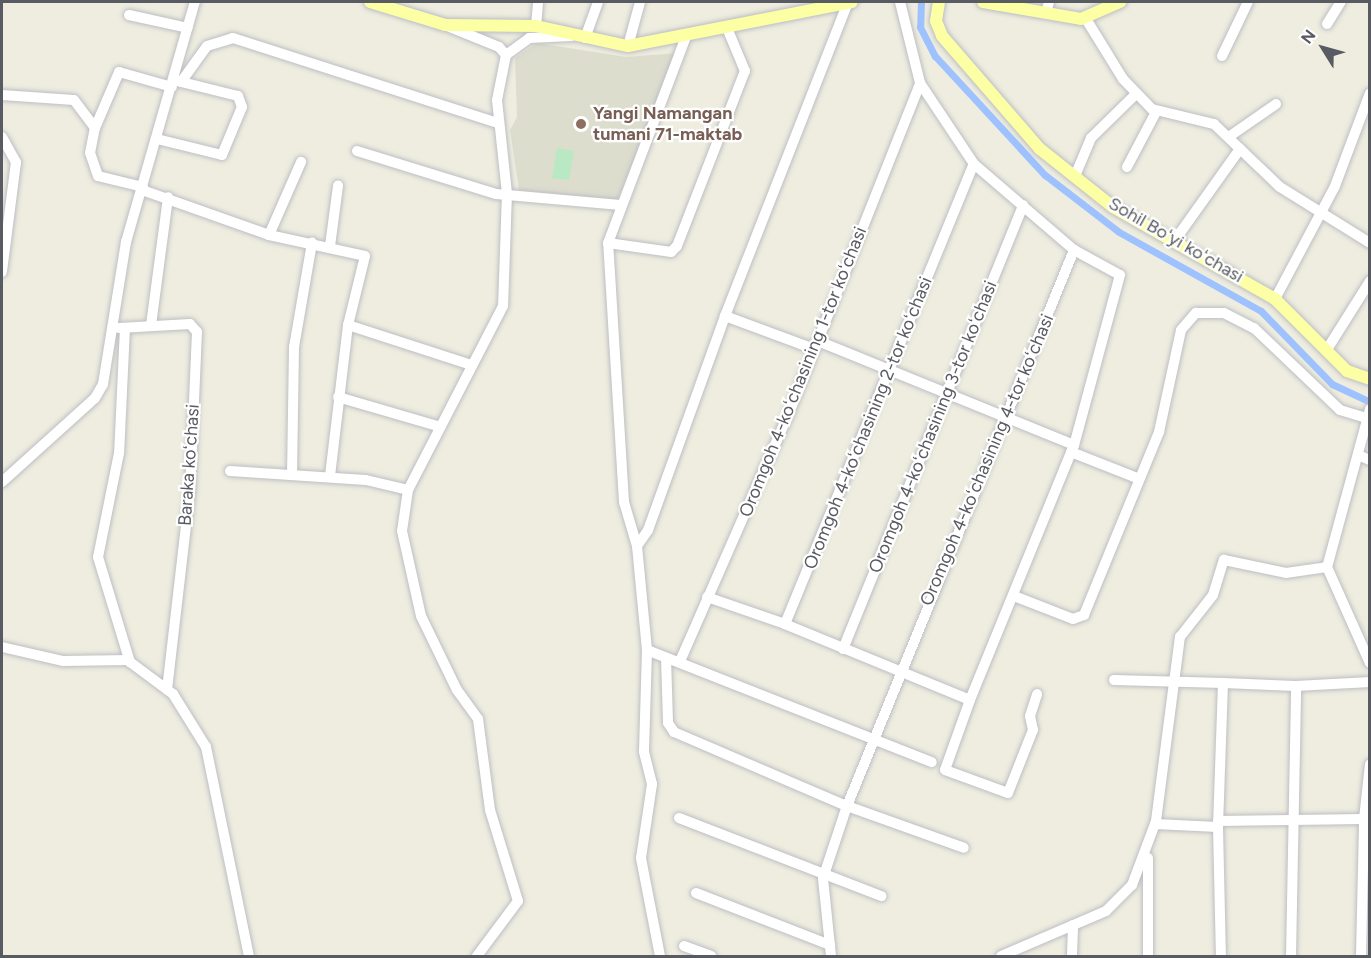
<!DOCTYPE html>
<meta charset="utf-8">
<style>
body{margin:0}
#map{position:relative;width:1371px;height:958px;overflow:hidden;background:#eeeddf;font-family:Figtree,sans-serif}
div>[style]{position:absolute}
.education>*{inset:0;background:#ddddce}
.green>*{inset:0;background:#b8e9c2}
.canal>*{height:7px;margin:-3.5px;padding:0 3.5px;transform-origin:3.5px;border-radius:3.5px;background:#9ec1ff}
.roads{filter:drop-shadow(0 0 2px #bdbec5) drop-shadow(0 0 2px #bdbec5)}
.minor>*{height:10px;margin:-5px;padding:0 5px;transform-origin:5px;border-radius:5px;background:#fff}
.major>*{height:12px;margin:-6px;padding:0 6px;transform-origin:6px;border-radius:6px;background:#fcffa3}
.dots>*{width:16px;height:16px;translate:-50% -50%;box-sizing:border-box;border:3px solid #fff;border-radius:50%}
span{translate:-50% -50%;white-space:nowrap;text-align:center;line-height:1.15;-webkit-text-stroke:4.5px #fff;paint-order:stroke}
.education-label{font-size:18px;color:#785e54;font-weight:700}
.left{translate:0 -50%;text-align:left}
.street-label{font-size:18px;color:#585b62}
.frame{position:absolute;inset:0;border:3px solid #585b62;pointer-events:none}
.north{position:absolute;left:1293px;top:18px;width:60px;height:60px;-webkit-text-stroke:4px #fff;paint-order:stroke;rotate:307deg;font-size:16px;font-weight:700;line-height:24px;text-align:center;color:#585b62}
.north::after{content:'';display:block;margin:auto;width:21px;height:27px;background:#585b62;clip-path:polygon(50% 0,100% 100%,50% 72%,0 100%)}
</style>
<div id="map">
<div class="education">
<i style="clip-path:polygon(537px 43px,626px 57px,678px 53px,617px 201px,519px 190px,510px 130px,517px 117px,515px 58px)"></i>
</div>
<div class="green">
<i style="clip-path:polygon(557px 148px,574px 151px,569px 180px,552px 178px)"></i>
</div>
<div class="canal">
<i style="left:921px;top:2px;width:25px;rotate:92deg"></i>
<i style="left:920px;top:27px;width:33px;rotate:63deg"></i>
<i style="left:935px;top:56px;width:162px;rotate:47.3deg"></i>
<i style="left:1045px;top:175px;width:93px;rotate:37.6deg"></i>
<i style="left:1119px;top:232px;width:162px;rotate:29.1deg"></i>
<i style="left:1261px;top:311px;width:102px;rotate:45.8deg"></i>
<i style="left:1332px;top:384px;width:42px;rotate:25.3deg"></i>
</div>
<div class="roads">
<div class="minor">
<i style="left:900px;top:2px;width:83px;rotate:76.1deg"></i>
<i style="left:920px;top:83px;width:97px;rotate:56.3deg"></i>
<i style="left:974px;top:164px;width:132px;rotate:40.7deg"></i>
<i style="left:1074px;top:250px;width:52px;rotate:28.5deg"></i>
<i style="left:1120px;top:275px;width:176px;rotate:105.1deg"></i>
<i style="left:1074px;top:445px;width:275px;rotate:112.2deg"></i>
<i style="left:970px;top:700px;width:200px;rotate:-157.7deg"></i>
<i style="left:785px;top:624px;width:497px;rotate:-67.7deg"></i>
<i style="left:1046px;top:12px;width:10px;rotate:-73deg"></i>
<i style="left:129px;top:15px;width:60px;rotate:12.4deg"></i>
<i style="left:1086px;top:19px;width:70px;rotate:58.3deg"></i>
<i style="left:1123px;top:79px;width:42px;rotate:46deg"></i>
<i style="left:1152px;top:109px;width:64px;rotate:13.6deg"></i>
<i style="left:1214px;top:124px;width:91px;rotate:43.7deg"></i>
<i style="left:1280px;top:187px;width:106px;rotate:31.9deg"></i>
<i style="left:1327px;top:24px;width:26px;rotate:-58deg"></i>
<i style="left:445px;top:25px;width:58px;rotate:22.2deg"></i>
<i style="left:499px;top:47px;width:11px;rotate:49deg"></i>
<i style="left:506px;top:55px;width:46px;rotate:101.3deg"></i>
<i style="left:497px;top:100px;width:94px;rotate:83.9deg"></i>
<i style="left:507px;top:193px;width:113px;rotate:92deg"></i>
<i style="left:503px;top:306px;width:207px;rotate:117.3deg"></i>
<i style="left:408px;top:490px;width:41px;rotate:98.3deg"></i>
<i style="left:402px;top:531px;width:87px;rotate:77.4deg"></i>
<i style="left:421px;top:616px;width:82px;rotate:64.1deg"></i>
<i style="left:457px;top:690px;width:36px;rotate:54deg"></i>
<i style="left:478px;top:719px;width:92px;rotate:82.5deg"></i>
<i style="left:490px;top:810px;width:95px;rotate:72.9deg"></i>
<i style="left:518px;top:901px;width:69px;rotate:126.7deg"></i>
<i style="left:536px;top:26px;width:24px;rotate:-85deg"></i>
<i style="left:585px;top:38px;width:38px;rotate:-70deg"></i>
<i style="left:628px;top:46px;width:46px;rotate:-74.7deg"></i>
<i style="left:506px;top:55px;width:29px;rotate:-36deg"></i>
<i style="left:529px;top:38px;width:42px;rotate:-2.7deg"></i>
<i style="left:1222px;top:56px;width:60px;rotate:-64.3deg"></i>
<i style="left:181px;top:82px;width:44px;rotate:-54.2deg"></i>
<i style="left:207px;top:46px;width:27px;rotate:-17deg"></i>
<i style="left:233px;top:38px;width:278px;rotate:17.8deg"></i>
<i style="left:2px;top:95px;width:72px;rotate:4deg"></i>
<i style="left:74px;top:100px;width:35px;rotate:53deg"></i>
<i style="left:1230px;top:136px;width:56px;rotate:-34.8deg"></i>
<i style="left:2px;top:137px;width:29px;rotate:61deg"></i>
<i style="left:16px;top:162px;width:111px;rotate:97.3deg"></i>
<i style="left:157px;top:139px;width:67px;rotate:13.8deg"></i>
<i style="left:222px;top:155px;width:52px;rotate:-67.4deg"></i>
<i style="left:242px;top:107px;width:12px;rotate:-110deg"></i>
<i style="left:238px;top:96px;width:63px;rotate:-166.2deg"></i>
<i style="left:357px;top:151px;width:145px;rotate:17.2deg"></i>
<i style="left:496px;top:194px;width:125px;rotate:5deg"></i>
<i style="left:1127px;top:167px;width:62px;rotate:-62.2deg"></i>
<i style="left:1075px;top:176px;width:41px;rotate:-67.2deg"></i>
<i style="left:1091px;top:138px;width:63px;rotate:-44.4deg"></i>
<i style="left:143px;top:187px;width:46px;rotate:-166.3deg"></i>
<i style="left:98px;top:176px;width:24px;rotate:-109deg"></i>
<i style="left:90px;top:153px;width:25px;rotate:-79deg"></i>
<i style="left:95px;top:128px;width:61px;rotate:-66.8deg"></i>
<i style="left:119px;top:72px;width:55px;rotate:15.8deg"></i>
<i style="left:142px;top:190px;width:135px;rotate:19.5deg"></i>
<i style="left:269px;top:235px;width:98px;rotate:12.3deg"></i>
<i style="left:365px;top:256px;width:71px;rotate:103.8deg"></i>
<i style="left:348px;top:325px;width:152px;rotate:96.8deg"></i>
<i style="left:269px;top:235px;width:80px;rotate:-66.3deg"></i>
<i style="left:1175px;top:240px;width:112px;rotate:-54.5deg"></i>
<i style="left:608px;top:243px;width:64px;rotate:8.1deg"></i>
<i style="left:671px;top:252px;width:8px;rotate:-45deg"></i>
<i style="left:677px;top:246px;width:188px;rotate:-68.8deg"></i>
<i style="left:745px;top:71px;width:47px;rotate:-112.7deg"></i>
<i style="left:330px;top:246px;width:61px;rotate:-82.4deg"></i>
<i style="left:1275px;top:299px;width:128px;rotate:-62deg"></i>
<i style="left:1335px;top:186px;width:99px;rotate:-69.4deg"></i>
<i style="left:725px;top:316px;width:95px;rotate:20.3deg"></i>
<i style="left:151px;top:325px;width:129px;rotate:-82.4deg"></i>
<i style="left:348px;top:325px;width:129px;rotate:18deg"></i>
<i style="left:119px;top:328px;width:71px;rotate:-3.2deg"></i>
<i style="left:190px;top:324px;width:11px;rotate:49deg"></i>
<i style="left:197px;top:332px;width:159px;rotate:92.5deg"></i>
<i style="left:190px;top:491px;width:200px;rotate:96.6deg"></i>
<i style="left:125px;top:328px;width:125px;rotate:92.7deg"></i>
<i style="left:119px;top:453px;width:106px;rotate:101.4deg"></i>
<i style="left:98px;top:557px;width:110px;rotate:73.1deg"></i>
<i style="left:130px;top:662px;width:54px;rotate:36.7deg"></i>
<i style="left:173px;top:694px;width:62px;rotate:58.1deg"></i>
<i style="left:206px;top:747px;width:213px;rotate:78.4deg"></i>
<i style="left:818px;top:341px;width:276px;rotate:22.1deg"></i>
<i style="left:1326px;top:351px;width:83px;rotate:-57.8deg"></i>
<i style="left:338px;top:397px;width:103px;rotate:16.3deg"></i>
<i style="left:1370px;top:409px;width:164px;rotate:105.2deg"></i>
<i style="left:1327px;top:567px;width:105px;rotate:65.9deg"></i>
<i style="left:1071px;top:452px;width:71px;rotate:21.5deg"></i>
<i style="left:1358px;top:455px;width:13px;rotate:23deg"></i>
<i style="left:230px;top:471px;width:136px;rotate:3.8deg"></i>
<i style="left:366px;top:480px;width:43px;rotate:13.4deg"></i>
<i style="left:292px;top:475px;width:128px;rotate:-89.1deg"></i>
<i style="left:294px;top:347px;width:106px;rotate:-80.2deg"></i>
<i style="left:2px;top:482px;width:125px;rotate:-42.1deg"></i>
<i style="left:95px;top:398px;width:16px;rotate:-60deg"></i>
<i style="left:103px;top:384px;width:144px;rotate:-80.8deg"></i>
<i style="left:126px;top:242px;width:250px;rotate:-74deg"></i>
<i style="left:637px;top:546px;width:46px;rotate:-106.5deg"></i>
<i style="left:624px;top:502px;width:259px;rotate:-93.5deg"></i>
<i style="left:608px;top:243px;width:220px;rotate:-69.3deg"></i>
<i style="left:1014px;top:596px;width:63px;rotate:21.3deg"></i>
<i style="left:1073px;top:619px;width:12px;rotate:-20deg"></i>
<i style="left:1084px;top:615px;width:198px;rotate:-67.7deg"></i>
<i style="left:1159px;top:432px;width:104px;rotate:-77.8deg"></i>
<i style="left:1181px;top:330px;width:23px;rotate:-49deg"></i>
<i style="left:1196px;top:313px;width:28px"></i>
<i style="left:1224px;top:313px;width:34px;rotate:27deg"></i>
<i style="left:1254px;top:328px;width:119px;rotate:43.6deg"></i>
<i style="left:1340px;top:410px;width:31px;rotate:17deg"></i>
<i style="left:707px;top:597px;width:83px;rotate:19.1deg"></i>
<i style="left:2px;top:647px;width:63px;rotate:12.9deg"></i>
<i style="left:63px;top:661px;width:66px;rotate:-0.9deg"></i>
<i style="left:843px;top:649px;width:479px;rotate:-67.9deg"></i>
<i style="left:647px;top:650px;width:306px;rotate:21.5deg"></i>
<i style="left:666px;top:658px;width:65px;rotate:88.2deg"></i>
<i style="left:668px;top:723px;width:11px;rotate:56deg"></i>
<i style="left:674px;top:732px;width:188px;rotate:23.2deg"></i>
<i style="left:847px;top:806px;width:124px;rotate:19.7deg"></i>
<i style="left:681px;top:659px;width:263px;rotate:-66.3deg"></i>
<i style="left:787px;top:418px;width:360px;rotate:-68.3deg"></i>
<i style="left:1114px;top:680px;width:109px;rotate:1.6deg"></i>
<i style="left:1223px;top:683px;width:144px;rotate:92deg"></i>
<i style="left:1218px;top:827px;width:129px;rotate:88.7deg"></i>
<i style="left:1223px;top:683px;width:73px;rotate:2.4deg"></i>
<i style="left:970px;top:700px;width:74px;rotate:109.7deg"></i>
<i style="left:945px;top:770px;width:67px;rotate:20.1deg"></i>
<i style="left:1008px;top:793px;width:68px;rotate:-68.4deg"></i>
<i style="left:1033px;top:730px;width:14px;rotate:-102deg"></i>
<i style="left:1030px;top:716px;width:23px;rotate:-72deg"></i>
<i style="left:679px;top:818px;width:217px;rotate:21.1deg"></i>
<i style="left:1218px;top:821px;width:146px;rotate:-0.8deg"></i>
<i style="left:1364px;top:819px;width:55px;rotate:-83.8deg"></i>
<i style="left:1155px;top:824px;width:63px;rotate:2.7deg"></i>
<i style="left:1148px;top:858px;width:98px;rotate:90deg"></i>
<i style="left:696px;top:893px;width:144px;rotate:21.2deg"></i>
<i style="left:684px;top:946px;width:29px;rotate:20deg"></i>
<i style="left:660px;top:956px;width:100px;rotate:-101deg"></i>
<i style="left:641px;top:858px;width:75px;rotate:-81.5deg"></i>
<i style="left:652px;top:784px;width:34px;rotate:-104deg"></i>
<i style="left:644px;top:751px;width:101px;rotate:-88.3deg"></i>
<i style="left:647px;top:650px;width:104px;rotate:-95.5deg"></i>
<i style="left:637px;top:546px;width:19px;rotate:-55deg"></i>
<i style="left:648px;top:530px;width:227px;rotate:-70.2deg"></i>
<i style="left:725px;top:316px;width:337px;rotate:-68.6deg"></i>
<i style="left:831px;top:956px;width:78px;rotate:-95.9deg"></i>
<i style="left:823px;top:878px;width:76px;rotate:-71.6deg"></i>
<i style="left:847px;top:806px;width:601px;rotate:-67.79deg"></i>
<i style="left:1001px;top:956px;width:114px;rotate:-23.2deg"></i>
<i style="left:1106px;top:911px;width:37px;rotate:-45deg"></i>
<i style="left:1132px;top:885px;width:68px;rotate:-69.4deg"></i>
<i style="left:1156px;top:821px;width:186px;rotate:-82.6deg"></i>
<i style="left:1180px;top:637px;width:53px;rotate:-51.8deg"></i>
<i style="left:1213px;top:595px;width:37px;rotate:-73deg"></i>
<i style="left:1224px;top:560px;width:63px;rotate:11.8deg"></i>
<i style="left:1286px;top:573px;width:41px;rotate:-8.3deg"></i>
<i style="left:1072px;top:956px;width:31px;rotate:-88deg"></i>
<i style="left:1291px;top:956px;width:270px;rotate:-88.9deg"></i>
<i style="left:1296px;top:686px;width:74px;rotate:-3.1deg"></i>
<i style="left:1361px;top:956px;width:137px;rotate:-88.7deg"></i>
</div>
<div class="major">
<i style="left:370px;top:2px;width:78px;rotate:17deg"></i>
<i style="left:445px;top:25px;width:91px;rotate:0.6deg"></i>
<i style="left:536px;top:26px;width:94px;rotate:12.3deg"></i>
<i style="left:628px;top:46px;width:228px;rotate:-11.1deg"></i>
<i style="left:939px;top:2px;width:19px;rotate:99deg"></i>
<i style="left:936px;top:21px;width:16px;rotate:68deg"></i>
<i style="left:942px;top:36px;width:150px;rotate:49.1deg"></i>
<i style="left:1040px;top:149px;width:93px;rotate:38.5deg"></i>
<i style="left:1113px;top:207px;width:186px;rotate:29.6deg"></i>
<i style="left:1275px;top:299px;width:102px;rotate:45deg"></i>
<i style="left:1347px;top:371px;width:24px;rotate:19deg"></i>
<i style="left:983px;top:2px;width:99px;rotate:9.8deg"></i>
<i style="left:1081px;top:19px;width:43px;rotate:-23.6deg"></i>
</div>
</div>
<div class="dots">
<i style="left:581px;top:124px;background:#8d6e63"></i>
</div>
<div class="education-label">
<span class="left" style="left:593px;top:124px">Yangi Namangan<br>tumani 71-maktab</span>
</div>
<div class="street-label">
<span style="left:1176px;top:240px;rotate:30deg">Sohil Boʻyi koʻchasi</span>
<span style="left:803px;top:372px;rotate:-68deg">Oromgoh 4-koʻchasining 1-tor koʻchasi</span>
<span style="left:868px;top:423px;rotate:-68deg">Oromgoh 4-koʻchasining 2-tor koʻchasi</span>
<span style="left:933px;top:427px;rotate:-68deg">Oromgoh 4-koʻchasining 3-tor koʻchasi</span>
<span style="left:987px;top:460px;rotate:-67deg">Oromgoh 4-koʻchasining 4-tor koʻchasi</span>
<span style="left:189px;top:465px;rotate:-86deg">Baraka koʻchasi</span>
</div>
<div class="frame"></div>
<div class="north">N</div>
</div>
